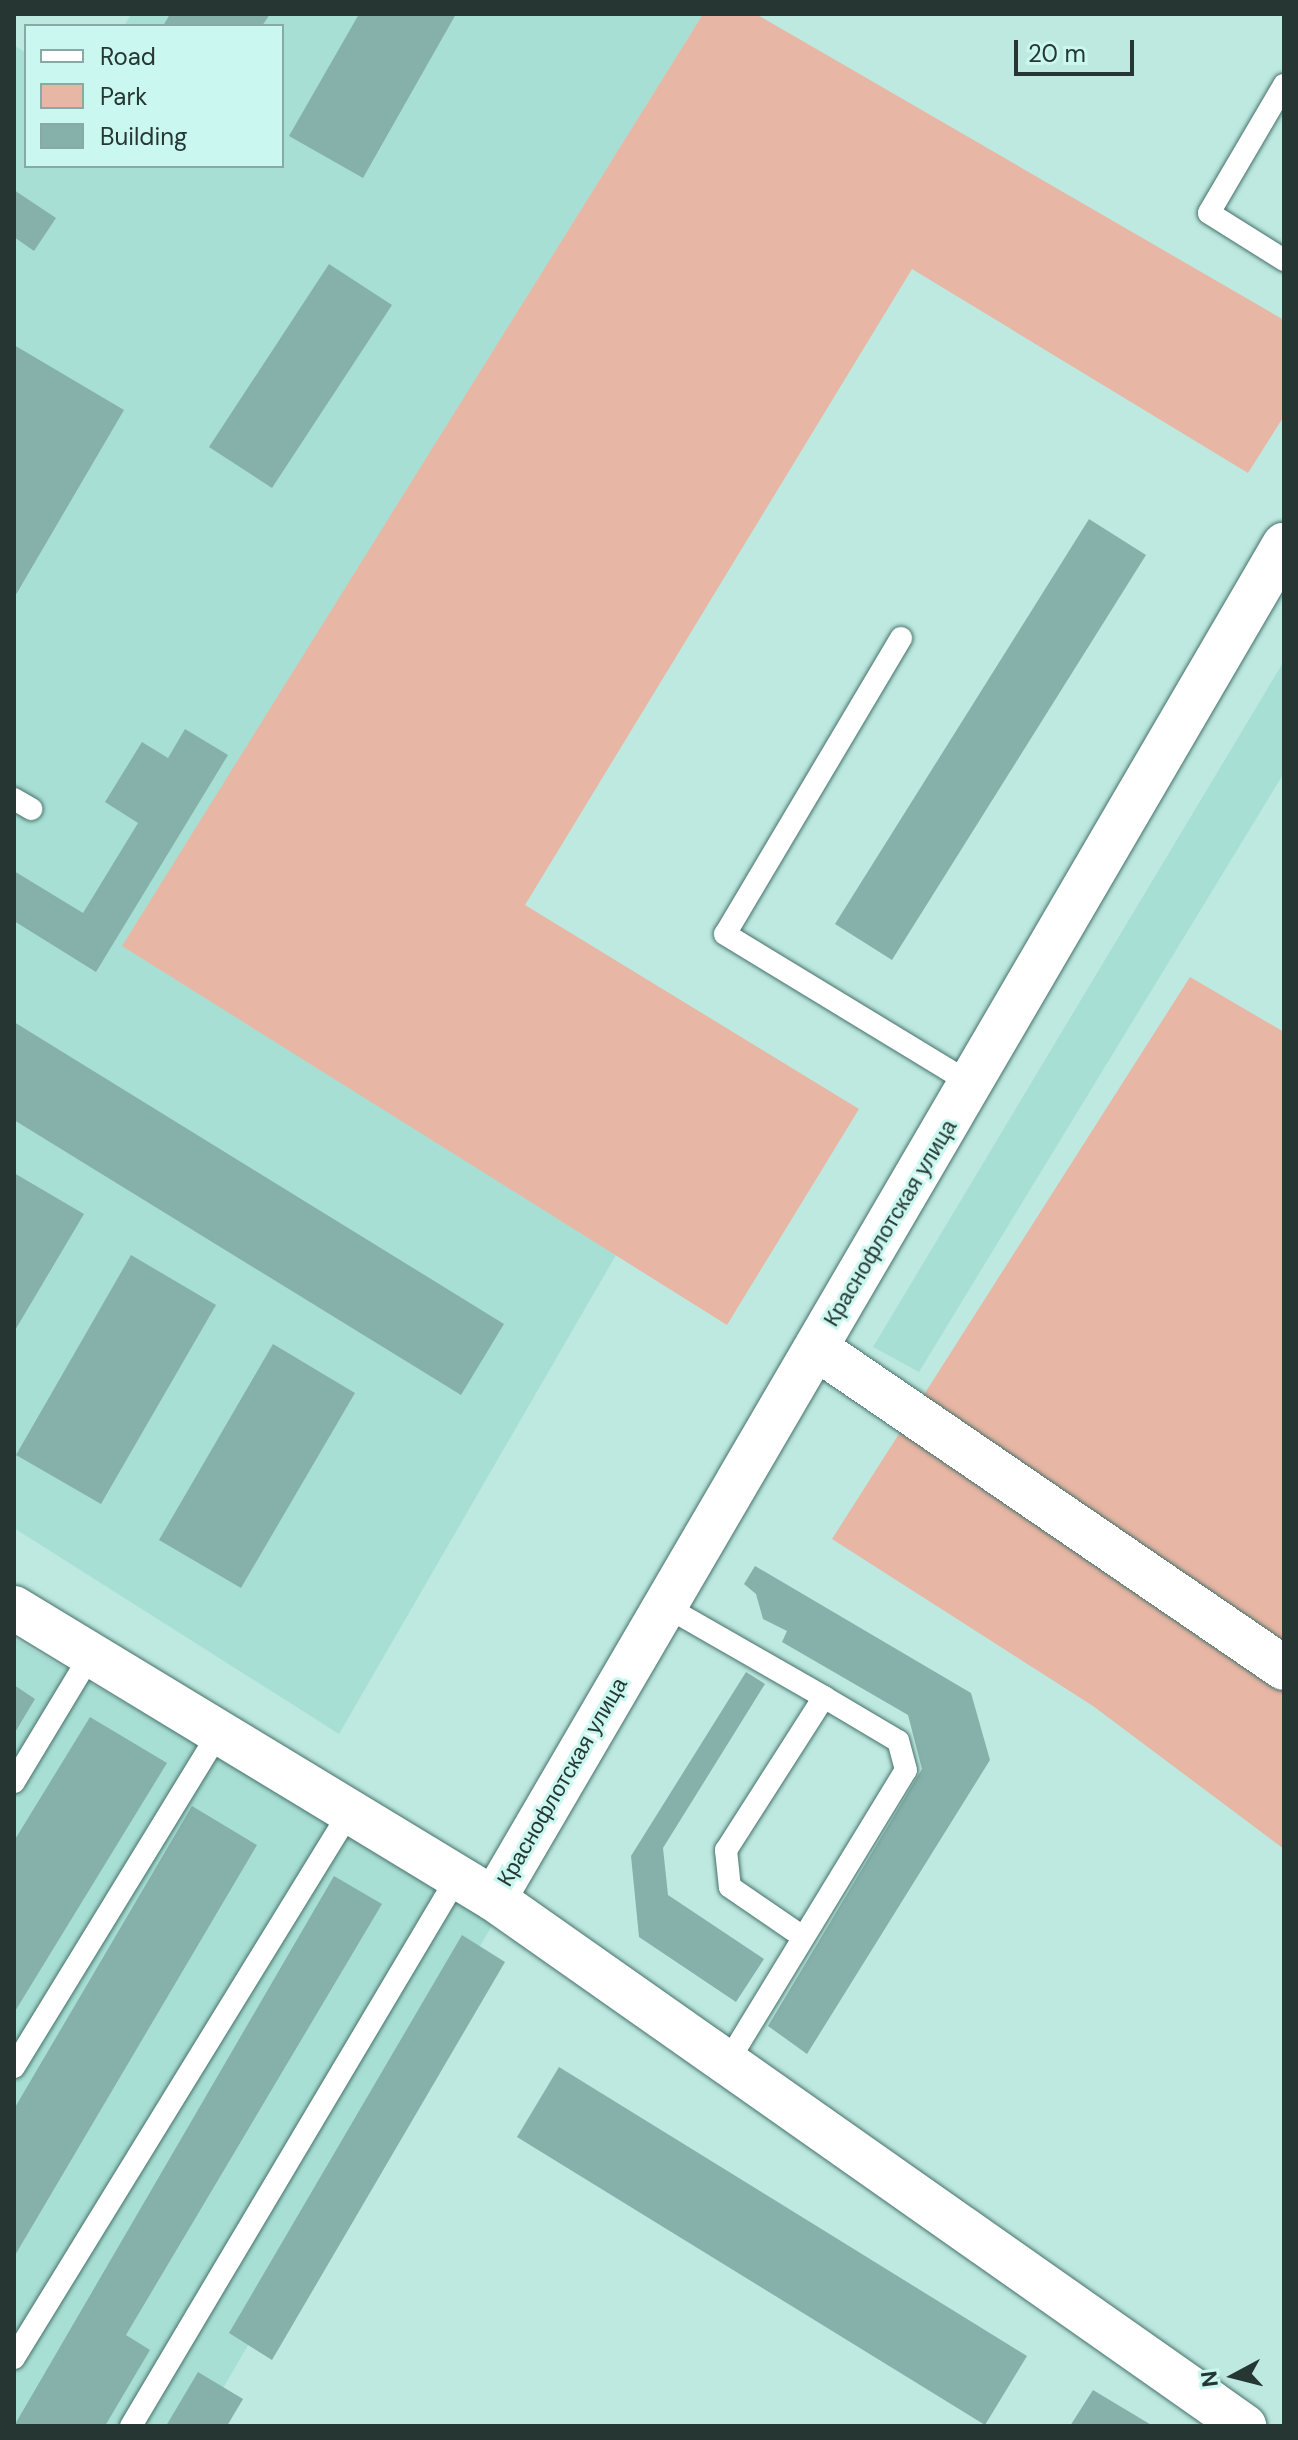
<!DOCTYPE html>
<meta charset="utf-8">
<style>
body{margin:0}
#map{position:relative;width:1298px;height:2440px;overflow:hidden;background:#bde9e1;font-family:"DM Sans",sans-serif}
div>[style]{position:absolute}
.built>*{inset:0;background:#a8dfd5}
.green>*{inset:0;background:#e8b6a4}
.building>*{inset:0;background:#86b1aa}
.roads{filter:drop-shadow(0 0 2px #47716a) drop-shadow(0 0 2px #47716a)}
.lane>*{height:22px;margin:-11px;padding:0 11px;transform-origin:11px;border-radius:11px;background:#fff}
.street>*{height:44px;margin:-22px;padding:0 22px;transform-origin:22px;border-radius:22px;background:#fff}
span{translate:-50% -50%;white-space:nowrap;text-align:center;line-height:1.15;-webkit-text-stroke:6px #caf7ef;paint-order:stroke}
.street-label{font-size:22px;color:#253633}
.frame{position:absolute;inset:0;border:16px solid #253633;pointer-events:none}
.legend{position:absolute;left:24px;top:24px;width:260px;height:144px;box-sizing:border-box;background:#caf7ef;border:2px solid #88aaa4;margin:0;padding:10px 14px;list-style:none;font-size:24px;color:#253633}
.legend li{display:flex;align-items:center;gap:16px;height:40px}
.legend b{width:40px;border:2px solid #88aaa4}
.north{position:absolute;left:1194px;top:2336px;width:80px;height:80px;-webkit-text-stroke:6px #caf7ef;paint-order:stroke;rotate:263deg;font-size:22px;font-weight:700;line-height:32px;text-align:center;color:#253633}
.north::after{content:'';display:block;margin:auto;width:28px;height:36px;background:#253633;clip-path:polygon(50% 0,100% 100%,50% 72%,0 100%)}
.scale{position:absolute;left:1014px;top:40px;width:120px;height:36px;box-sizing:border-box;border:4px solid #253633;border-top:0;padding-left:10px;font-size:24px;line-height:28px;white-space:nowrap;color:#253633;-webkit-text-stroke:6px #caf7ef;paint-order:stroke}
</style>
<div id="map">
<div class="built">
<i style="clip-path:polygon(131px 14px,703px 14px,123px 946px,616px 1255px,339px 1734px,14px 1528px,14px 45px,26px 53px,26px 166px,282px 166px,282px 26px,124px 26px)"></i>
<i style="clip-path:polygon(1284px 661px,1284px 773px,919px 1372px,873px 1347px)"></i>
<i style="clip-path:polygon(14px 1639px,497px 1917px,201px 2426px,14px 2426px)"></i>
</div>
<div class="green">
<i style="clip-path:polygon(703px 14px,756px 14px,1284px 320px,1284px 416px,1248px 473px,912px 269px,525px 905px,859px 1109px,727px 1325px,122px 946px)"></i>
<i style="clip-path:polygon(1190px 977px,1284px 1032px,1284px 1849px,1093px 1706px,832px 1539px)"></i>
</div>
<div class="building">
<i style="clip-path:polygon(170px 14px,270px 14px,262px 26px,163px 26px)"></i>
<i style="clip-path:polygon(359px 14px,456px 14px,363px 178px,289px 136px)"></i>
<i style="clip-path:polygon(14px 190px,56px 218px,34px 251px,14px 237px)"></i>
<i style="clip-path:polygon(329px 264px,392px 305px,272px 488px,209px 447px)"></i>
<i style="clip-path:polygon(14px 345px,124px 410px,14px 598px)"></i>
<i style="clip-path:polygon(1089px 519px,1146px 555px,892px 960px,835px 924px)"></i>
<i style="clip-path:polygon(185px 729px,228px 755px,96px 972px,14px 921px,14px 871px,83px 913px,138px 823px,105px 802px,142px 742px,168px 758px)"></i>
<i style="clip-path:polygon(14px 1022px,504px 1324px,461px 1395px,14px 1120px)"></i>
<i style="clip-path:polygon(14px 1173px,84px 1214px,14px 1332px)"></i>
<i style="clip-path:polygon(131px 1255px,216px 1305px,101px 1504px,16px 1455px)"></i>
<i style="clip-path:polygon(273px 1344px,355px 1393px,241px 1588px,159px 1540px)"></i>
<i style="clip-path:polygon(755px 1566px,971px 1693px,990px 1760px,807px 2054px,768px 2026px,922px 1769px,908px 1715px,782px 1642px,787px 1631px,763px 1619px,756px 1594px,744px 1584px)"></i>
<i style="clip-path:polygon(746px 1672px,765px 1684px,663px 1848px,668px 1895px,764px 1959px,736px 2002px,639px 1937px,631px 1856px)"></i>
<i style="clip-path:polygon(14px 1685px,35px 1699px,14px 1734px)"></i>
<i style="clip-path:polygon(90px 1717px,167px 1763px,14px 2013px,14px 1841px)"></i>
<i style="clip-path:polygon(192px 1806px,257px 1845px,14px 2257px,14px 2109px)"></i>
<i style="clip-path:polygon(334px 1876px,382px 1904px,126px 2335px,150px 2350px,105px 2426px,14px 2426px)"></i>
<i style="clip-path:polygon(462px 1935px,505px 1962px,272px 2360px,229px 2333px)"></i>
<i style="clip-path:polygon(559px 2067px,1027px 2356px,985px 2425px,517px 2137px)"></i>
<i style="clip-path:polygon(198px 2372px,243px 2399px,227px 2426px,166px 2426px)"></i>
<i style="clip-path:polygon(1093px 2390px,1153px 2426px,1070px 2426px)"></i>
</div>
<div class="roads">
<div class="lane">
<i style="left:1284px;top:85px;width:148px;rotate:120.4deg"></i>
<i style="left:1209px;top:213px;width:89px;rotate:32.1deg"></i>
<i style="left:901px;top:638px;width:344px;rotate:120.7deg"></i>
<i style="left:725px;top:934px;width:289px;rotate:31.3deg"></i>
<i style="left:14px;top:799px;width:20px;rotate:30deg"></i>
<i style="left:665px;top:1606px;width:183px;rotate:29.8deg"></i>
<i style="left:14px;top:1782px;width:147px;rotate:-58.9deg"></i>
<i style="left:727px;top:2063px;width:343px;rotate:-58.6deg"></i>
<i style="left:906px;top:1770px;width:30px;rotate:-105deg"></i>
<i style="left:898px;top:1741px;width:86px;rotate:-149.3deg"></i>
<i style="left:824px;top:1697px;width:182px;rotate:122.6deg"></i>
<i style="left:726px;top:1850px;width:37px;rotate:84deg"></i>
<i style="left:730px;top:1887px;width:88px;rotate:34.4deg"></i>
<i style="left:14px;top:2067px;width:391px;rotate:-58.5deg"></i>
<i style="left:14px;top:2358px;width:640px;rotate:-58.42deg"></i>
<i style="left:131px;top:2426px;width:640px;rotate:-59.27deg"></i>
</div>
<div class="street">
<i style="left:816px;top:1348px;width:567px;rotate:34.36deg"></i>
<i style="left:14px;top:1608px;width:561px;rotate:31.23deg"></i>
<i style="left:494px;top:1899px;width:917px;rotate:35.09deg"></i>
<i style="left:494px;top:1899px;width:1568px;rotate:-59.74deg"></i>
</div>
</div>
<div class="street-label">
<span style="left:890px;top:1223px;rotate:-59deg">Краснофлотская улица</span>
<span style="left:562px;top:1782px;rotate:-60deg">Краснофлотская улица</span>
</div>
<div class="frame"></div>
<ul class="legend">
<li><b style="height:10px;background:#fff"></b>Road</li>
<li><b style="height:22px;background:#e8b6a4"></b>Park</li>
<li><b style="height:22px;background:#86b1aa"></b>Building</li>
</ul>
<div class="north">N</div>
<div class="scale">20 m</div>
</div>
